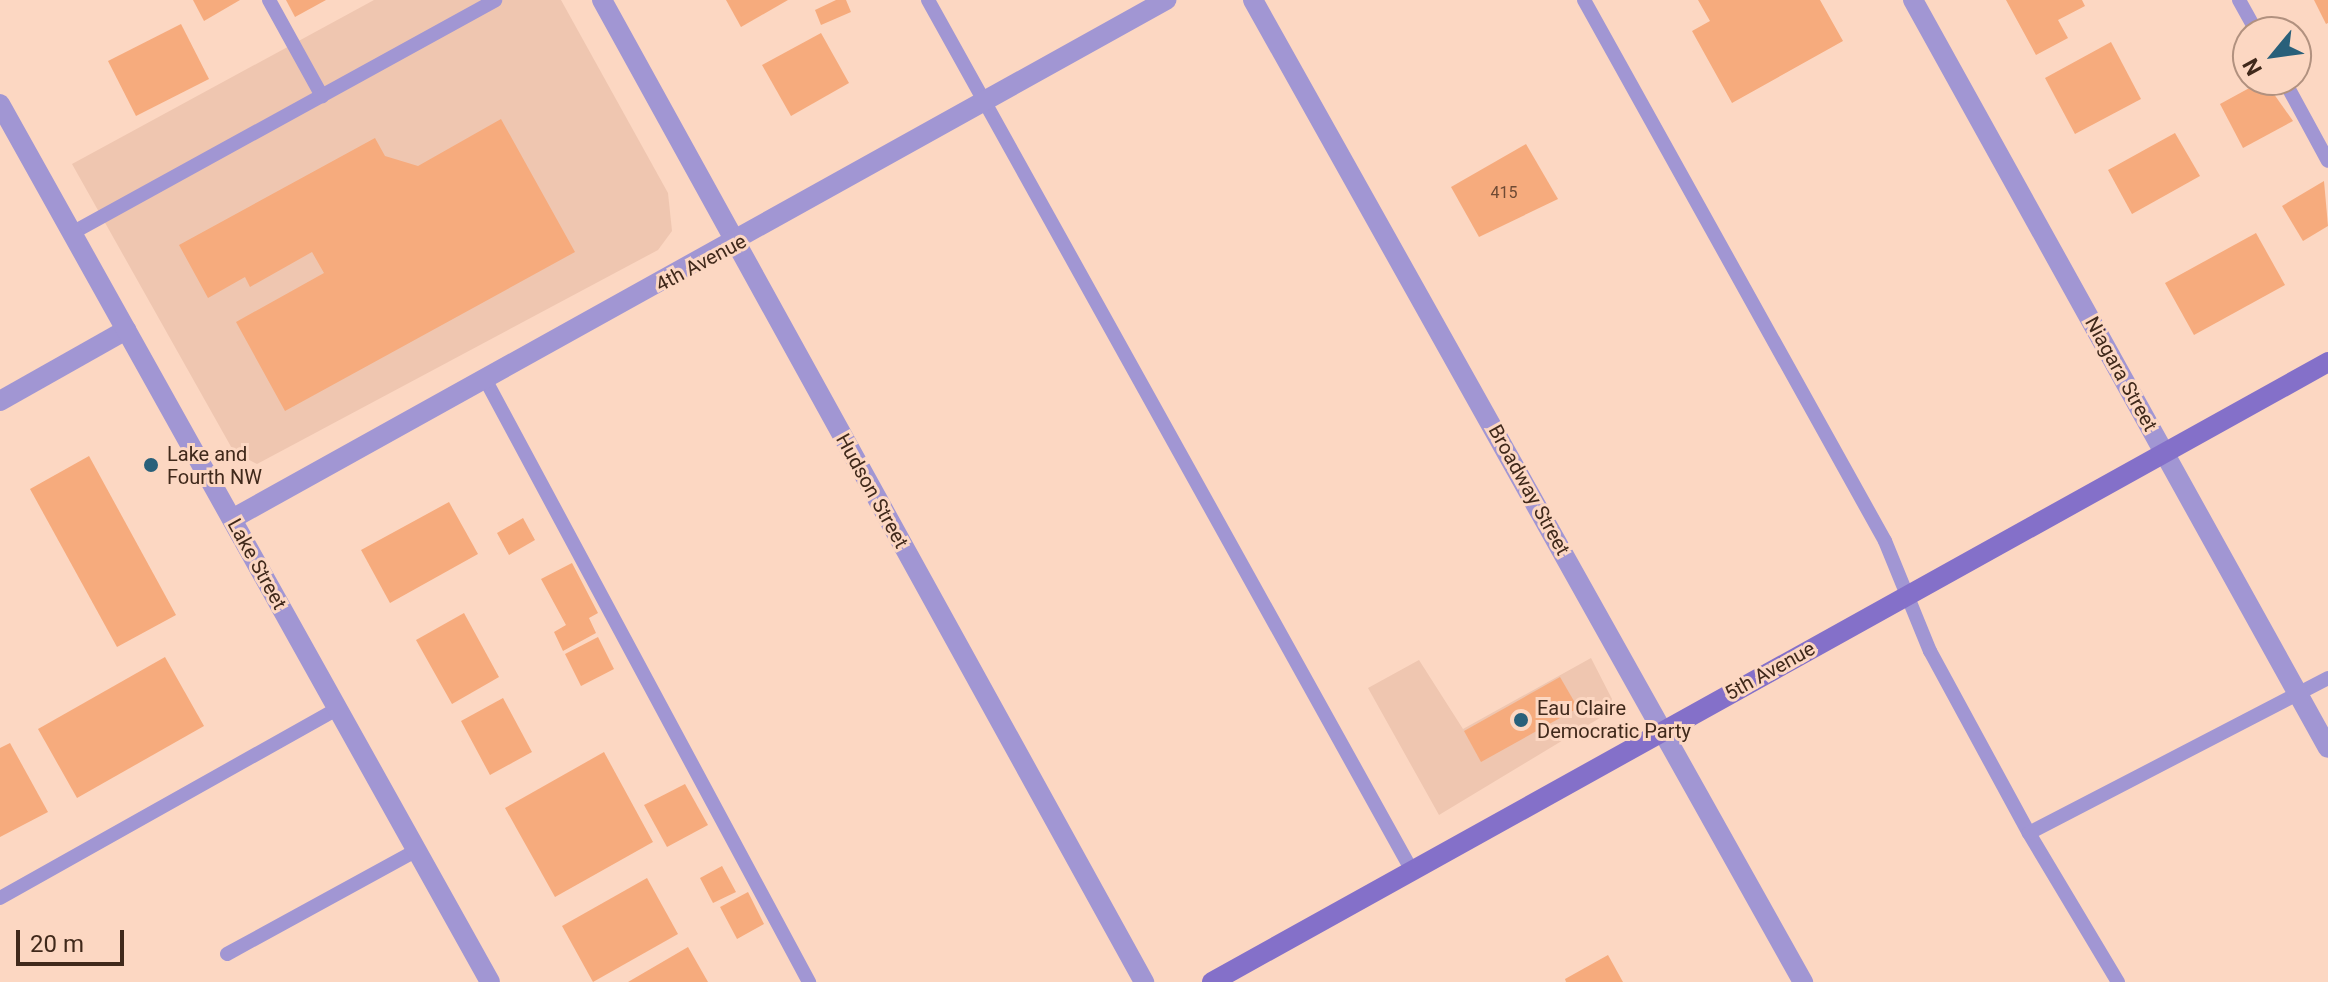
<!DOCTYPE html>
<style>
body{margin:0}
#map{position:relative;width:2328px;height:982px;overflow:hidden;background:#fcd7c2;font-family:Roboto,sans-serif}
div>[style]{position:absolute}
.built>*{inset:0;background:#efc6b0}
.building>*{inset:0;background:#f6ab7d}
.service>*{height:14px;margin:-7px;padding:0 7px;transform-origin:7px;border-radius:7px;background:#a196d3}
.minor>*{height:20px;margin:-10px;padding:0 10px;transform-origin:10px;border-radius:10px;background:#a196d3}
.tertiary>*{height:20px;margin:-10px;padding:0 10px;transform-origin:10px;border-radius:10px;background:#a196d3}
.secondary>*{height:20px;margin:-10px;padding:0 10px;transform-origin:10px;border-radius:10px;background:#8470c9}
.dots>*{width:22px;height:22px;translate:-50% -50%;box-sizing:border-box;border:4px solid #fcd7c2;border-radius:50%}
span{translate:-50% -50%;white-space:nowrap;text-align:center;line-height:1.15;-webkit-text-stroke:6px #fcd7c2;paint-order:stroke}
.number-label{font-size:16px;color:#6e4a34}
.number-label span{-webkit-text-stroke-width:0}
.street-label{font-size:20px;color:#40291b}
.poi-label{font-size:20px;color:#40291b}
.left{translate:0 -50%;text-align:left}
.north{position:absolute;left:2232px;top:16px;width:80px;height:80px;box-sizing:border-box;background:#fcd7c2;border:2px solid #b1917f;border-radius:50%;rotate:241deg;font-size:22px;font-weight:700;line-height:32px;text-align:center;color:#40291b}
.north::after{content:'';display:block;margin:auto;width:28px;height:36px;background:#29607a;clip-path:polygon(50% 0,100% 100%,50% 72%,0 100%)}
.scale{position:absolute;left:16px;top:930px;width:108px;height:36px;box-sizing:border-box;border:4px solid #40291b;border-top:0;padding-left:10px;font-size:24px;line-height:28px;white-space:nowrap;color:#40291b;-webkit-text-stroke:6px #fcd7c2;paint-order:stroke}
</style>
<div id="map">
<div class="built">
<i style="clip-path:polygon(374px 0,561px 0,668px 193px,672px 231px,658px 250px,257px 464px,234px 452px,72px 164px)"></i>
<i style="clip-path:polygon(1591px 658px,1612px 699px,1608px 713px,1439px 815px,1368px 688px,1419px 660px,1463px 729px)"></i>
</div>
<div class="building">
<i style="clip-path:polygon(193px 0,240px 0,204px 21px)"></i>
<i style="clip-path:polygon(286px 0,326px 0,295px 17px)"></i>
<i style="clip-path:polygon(726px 0,788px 0,741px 27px)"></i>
<i style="clip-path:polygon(836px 0,846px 0,851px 12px,821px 25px,815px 10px)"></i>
<i style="clip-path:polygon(1698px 0,1820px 0,1843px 41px,1732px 103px,1692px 31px,1710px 21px)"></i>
<i style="clip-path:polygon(2006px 0,2082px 0,2085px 6px,2058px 20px,2068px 38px,2036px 55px)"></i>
<i style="clip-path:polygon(2314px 0,2328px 0,2328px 23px,2326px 24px)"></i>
<i style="clip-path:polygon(181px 24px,209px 79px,136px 116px,108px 61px)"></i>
<i style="clip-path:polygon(821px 33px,849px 83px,791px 116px,762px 65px)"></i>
<i style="clip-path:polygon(2111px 42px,2141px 99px,2075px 134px,2045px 78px)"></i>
<i style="clip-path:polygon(2264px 80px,2293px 121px,2243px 148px,2220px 104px)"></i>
<i style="clip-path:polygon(501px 119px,575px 252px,285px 411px,236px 322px,324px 273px,312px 252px,250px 287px,245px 277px,208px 298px,179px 245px,375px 138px,385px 156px,418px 166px)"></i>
<i style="clip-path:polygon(2175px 133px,2200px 176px,2132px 214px,2108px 170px)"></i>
<i style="clip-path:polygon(1526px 144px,1558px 199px,1479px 237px,1451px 187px)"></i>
<i style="clip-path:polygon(2324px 181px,2328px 226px,2303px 241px,2282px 206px)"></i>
<i style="clip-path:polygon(2256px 233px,2285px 285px,2194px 335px,2165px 283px)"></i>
<i style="clip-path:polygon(89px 456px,176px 615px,117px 647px,30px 489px)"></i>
<i style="clip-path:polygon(449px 502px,478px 554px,390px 603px,361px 550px)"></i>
<i style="clip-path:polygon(523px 518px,535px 540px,509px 555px,497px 533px)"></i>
<i style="clip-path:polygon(572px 563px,598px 613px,589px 618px,596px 633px,563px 651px,554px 632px,566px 625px,541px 579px)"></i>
<i style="clip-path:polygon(464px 613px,499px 677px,452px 704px,416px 640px)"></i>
<i style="clip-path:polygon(598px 637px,614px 669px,581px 686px,565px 654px)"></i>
<i style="clip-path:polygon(165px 657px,204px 726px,77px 798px,38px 729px)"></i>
<i style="clip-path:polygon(1560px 677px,1578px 708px,1481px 762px,1464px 731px)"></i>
<i style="clip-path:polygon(503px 698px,532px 752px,490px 775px,461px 721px)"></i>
<i style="clip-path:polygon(10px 743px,48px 812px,0 837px,0 748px)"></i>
<i style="clip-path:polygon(604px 752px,653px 842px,555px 897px,505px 808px)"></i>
<i style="clip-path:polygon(685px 784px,708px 825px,667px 847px,644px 805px)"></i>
<i style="clip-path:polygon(722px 866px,736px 892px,713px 903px,700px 878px)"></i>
<i style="clip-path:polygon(647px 878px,678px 934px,593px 982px,562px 926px)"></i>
<i style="clip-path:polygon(748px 892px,764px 924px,737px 939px,720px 907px)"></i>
<i style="clip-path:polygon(688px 947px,708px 982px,628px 982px)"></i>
<i style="clip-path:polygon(1608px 955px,1623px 982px,1566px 982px,1565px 979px)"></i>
</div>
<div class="service">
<i style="left:269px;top:0;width:110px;rotate:61.1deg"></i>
<i style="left:928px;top:0;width:994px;rotate:60.93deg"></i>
<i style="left:1584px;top:0;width:619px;rotate:60.91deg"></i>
<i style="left:1885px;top:541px;width:119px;rotate:67.8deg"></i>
<i style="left:1930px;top:651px;width:207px;rotate:61.5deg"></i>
<i style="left:2239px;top:0;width:37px;rotate:61deg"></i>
<i style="left:2284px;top:80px;width:92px;rotate:61.5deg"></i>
<i style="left:72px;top:233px;width:483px;rotate:-28.8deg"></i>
<i style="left:485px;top:379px;width:685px;rotate:61.75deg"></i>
<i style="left:0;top:898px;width:386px;rotate:-29.3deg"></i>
<i style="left:227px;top:954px;width:217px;rotate:-28.7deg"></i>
<i style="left:2118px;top:982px;width:174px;rotate:-120.9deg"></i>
<i style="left:2029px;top:833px;width:337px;rotate:-27.4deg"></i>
</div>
<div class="minor">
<i style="left:602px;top:0;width:1122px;rotate:61.1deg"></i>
<i style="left:1253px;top:0;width:1126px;rotate:60.75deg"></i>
<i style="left:1913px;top:0;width:855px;rotate:60.98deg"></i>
<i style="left:0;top:401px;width:145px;rotate:-29.4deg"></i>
<i style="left:232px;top:519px;width:1069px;rotate:-29.06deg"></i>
</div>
<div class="tertiary">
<i style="left:0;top:104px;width:1005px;rotate:60.83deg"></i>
</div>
<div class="secondary">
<i style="left:1212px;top:982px;width:1277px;rotate:-29.05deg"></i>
</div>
<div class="dots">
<i style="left:151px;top:465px;background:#29607a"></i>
<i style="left:1521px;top:720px;background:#29607a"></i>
</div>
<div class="number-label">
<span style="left:1504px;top:193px">415</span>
</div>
<div class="street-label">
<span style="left:701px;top:263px;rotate:-28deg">4th Avenue</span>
<span style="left:2121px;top:374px;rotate:61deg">Niagara Street</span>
<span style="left:1529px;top:490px;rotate:61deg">Broadway Street</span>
<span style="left:872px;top:491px;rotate:61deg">Hudson Street</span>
<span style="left:257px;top:564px;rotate:61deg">Lake Street</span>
<span style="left:1770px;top:671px;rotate:-29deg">5th Avenue</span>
</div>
<div class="poi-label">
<span class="left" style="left:167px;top:466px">Lake and<br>Fourth NW</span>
<span class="left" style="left:1537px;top:720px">Eau Claire<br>Democratic Party</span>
</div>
<div class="north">N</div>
<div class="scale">20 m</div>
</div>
